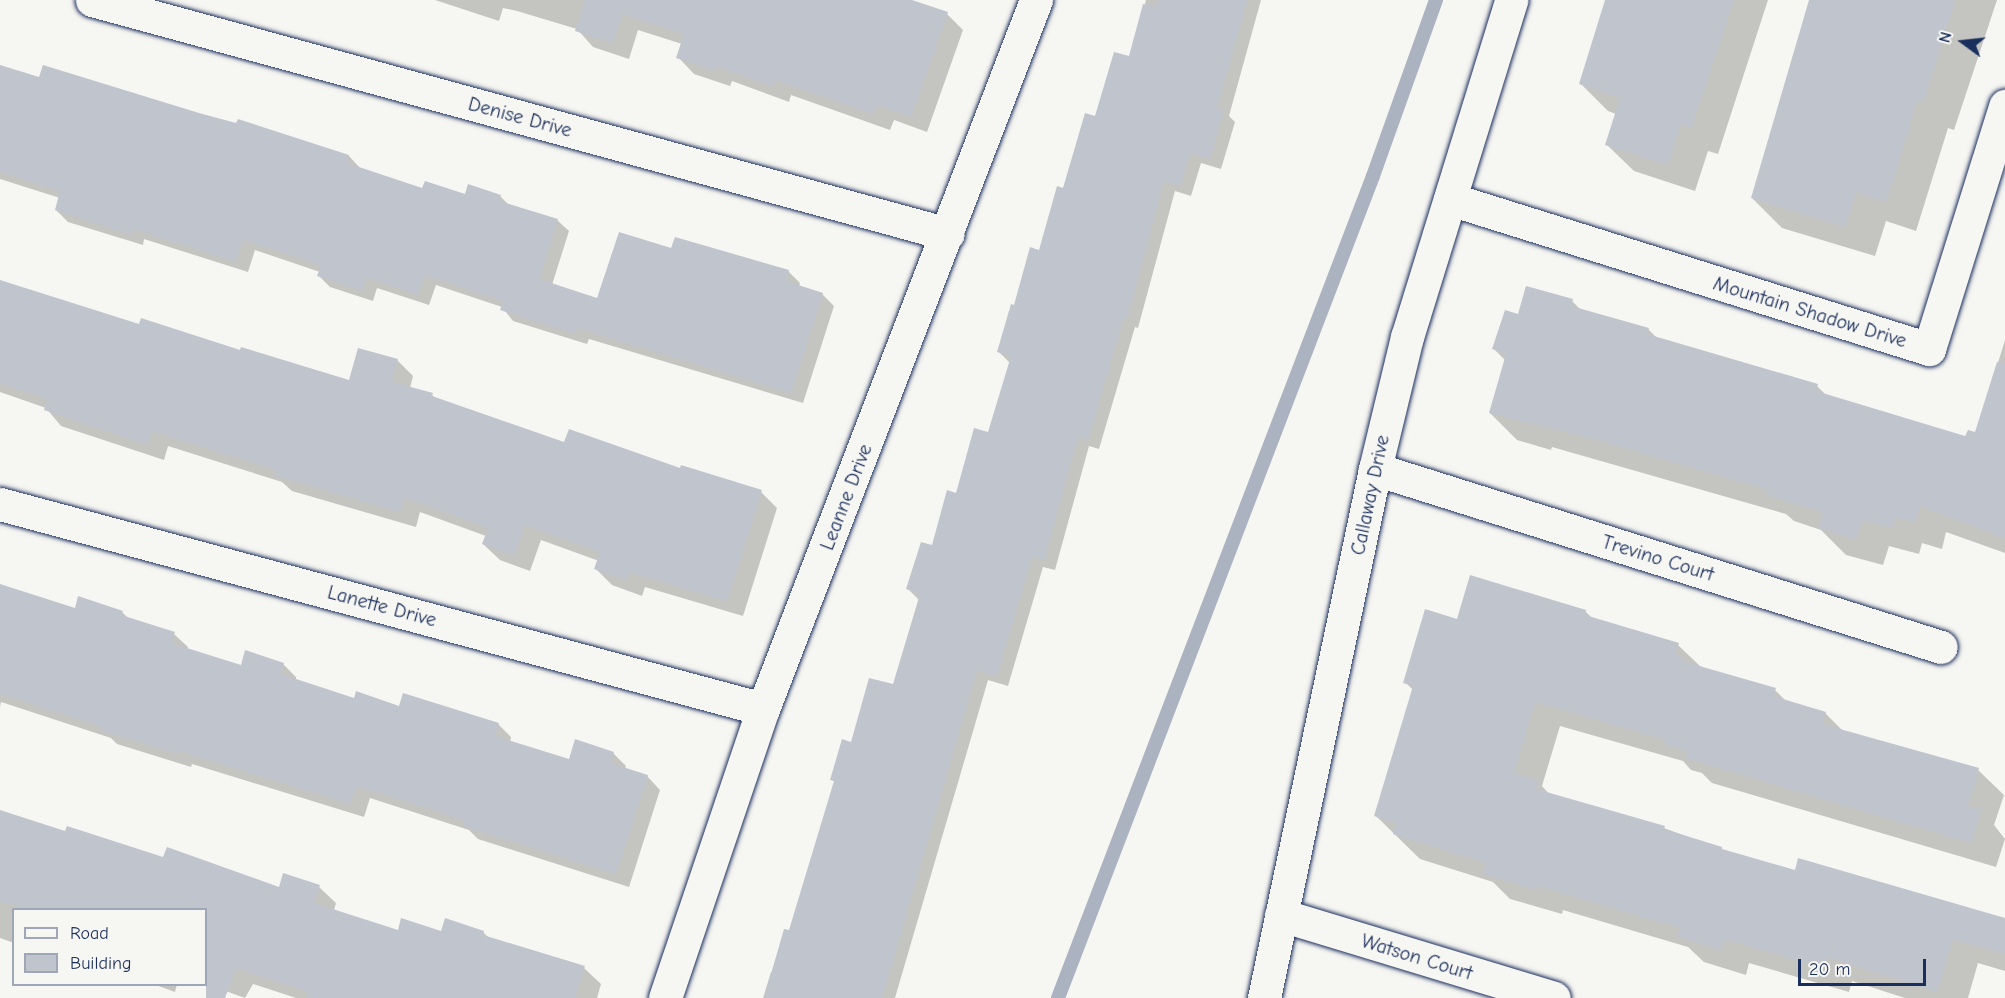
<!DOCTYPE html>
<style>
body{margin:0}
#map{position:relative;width:2005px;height:998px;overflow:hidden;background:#f6f6f2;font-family:"Comic Neue",sans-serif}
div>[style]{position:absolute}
.shadow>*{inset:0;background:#0003}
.stream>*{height:14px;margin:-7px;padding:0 7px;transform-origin:7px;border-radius:7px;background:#abb2c0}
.building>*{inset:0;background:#c0c4cd}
.roads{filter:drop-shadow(0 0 2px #1b2f5e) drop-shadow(0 0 2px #1b2f5e)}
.minor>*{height:33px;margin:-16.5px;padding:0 16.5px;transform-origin:16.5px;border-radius:16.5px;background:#f6f6f2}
.tertiary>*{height:33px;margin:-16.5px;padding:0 16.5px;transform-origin:16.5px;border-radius:16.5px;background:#f6f6f2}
span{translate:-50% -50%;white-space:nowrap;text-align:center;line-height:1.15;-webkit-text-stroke:6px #f6f6f2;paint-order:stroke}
.street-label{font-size:20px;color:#1b2f5e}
.legend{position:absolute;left:12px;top:908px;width:195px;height:78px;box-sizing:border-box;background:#f6f6f2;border:2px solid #9ea6b7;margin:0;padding:8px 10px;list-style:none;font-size:18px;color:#1b2f5e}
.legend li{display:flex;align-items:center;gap:12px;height:30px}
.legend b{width:30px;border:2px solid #9ea6b7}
.north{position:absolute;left:1933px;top:12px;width:60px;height:60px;-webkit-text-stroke:4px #f6f6f2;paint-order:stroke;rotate:285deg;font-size:16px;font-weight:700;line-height:24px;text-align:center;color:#1b2f5e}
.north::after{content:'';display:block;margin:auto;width:21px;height:27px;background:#1b2f5e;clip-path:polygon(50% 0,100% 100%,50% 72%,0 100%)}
.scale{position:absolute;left:1798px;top:959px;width:128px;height:27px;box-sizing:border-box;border:3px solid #1b2f5e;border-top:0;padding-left:8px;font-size:18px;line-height:21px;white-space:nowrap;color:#1b2f5e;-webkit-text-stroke:4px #f6f6f2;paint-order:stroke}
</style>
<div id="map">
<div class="shadow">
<i style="clip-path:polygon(435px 0,908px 0,947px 14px,963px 30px,927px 132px,894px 120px,890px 130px,791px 95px,789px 102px,732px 81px,730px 86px,694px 74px,678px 57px,682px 44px,638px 30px,629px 59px,593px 47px,577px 29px,517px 11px,503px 8px,499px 21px)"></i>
<i style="clip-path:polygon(1146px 0,1261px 0,1229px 116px,1235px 122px,1221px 169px,1201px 163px,1191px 196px,1175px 191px,1138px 328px,1135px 327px,1099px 449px,1089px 446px,1055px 570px,1043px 567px,1008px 686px,988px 680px,895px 998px,763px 998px,771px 972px,773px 973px,790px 932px,835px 782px,832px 779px,853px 744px,894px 686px,919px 600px,908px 589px,933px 547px,989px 434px,1010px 363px,999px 352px,1064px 189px,1096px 118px,1130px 58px)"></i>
<i style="clip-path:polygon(1607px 0,1768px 0,1718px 154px,1708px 151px,1695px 191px,1634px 171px,1606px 144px,1616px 114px,1608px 111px,1581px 84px)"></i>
<i style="clip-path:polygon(1815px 0,1997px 0,1954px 130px,1948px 128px,1916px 231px,1886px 221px,1875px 256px,1782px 228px,1752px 198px)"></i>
<i style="clip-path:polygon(0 66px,40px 79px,198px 115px,349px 156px,360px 168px,423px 189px,465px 196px,500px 196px,509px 205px,557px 220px,569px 231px,552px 285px,598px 299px,672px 250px,788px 271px,800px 283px,799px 287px,822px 294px,834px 306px,803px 403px,589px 339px,587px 344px,513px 321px,502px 307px,436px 285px,429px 305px,377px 288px,373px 301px,330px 287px,319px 276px,320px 272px,255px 250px,248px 272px,144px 239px,143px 245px,68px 222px,56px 210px,60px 198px,0 179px)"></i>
<i style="clip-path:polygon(0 282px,140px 326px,350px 382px,397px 360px,413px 376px,410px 388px,432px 395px,435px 398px,565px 444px,761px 492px,777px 508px,743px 616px,645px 587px,642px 596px,612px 585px,596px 569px,599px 561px,541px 540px,530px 571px,500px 560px,483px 544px,486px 536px,420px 512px,416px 527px,292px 491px,282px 482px,168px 446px,164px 460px,61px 426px,46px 408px,0 392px)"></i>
<i style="clip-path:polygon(1572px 301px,1582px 311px,1648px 329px,1658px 339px,1817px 386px,1828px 397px,1966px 438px,1976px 434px,2005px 340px,2005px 553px,1946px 532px,1942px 549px,1922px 543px,1919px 554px,1889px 546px,1883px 565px,1846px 555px,1821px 530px,1794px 521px,1786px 514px,1552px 447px,1551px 450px,1517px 440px,1490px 413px,1506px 361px,1494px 349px,1519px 316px)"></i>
<i style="clip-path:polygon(0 586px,76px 610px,122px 612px,129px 619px,174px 634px,188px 647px,187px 650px,242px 667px,283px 664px,296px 677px,296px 680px,355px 700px,498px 724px,511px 737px,510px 742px,570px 761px,613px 753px,626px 766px,625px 769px,647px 776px,660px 790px,629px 887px,478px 839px,469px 830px,370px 798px,364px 817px,192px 764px,191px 767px,117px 744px,111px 738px,1px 702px,0 707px)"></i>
<i style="clip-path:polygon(1586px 612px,1593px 619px,1678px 645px,1702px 668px,1775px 690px,1787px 702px,1825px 713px,1844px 732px,1978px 770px,2004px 795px,1994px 825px,2005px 839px,1996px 867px,1712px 783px,1702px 773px,1691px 770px,1683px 761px,1560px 726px,1542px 786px,1550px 795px,1664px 828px,1725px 851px,1796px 872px,2005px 920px,2005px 971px,1978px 963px,1968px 998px,1905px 998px,1852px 981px,1849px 992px,1749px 963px,1746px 975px,1704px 962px,1688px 947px,1563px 910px,1562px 914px,1510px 899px,1493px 882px,1420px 859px,1376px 816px,1413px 690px,1405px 682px,1458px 620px)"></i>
<i style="clip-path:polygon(0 812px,66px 833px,280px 889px,319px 887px,336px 903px,334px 910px,399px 932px,483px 932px,490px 939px,584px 968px,601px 984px,597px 998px,296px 998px,253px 984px,245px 998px,206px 984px,206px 910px,14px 910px,14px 943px,0 938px)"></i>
<i style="clip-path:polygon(153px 984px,177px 984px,175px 992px)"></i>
</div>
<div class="stream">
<i style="left:1058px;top:998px;width:880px;rotate:-69.03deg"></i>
<i style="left:1373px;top:176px;width:187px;rotate:-70.3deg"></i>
</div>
<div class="building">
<i style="clip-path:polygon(585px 0,912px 0,948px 12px,911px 117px,877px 105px,873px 114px,775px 80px,773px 86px,715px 66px,714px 70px,676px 58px,684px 34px,622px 14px,613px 43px,575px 31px)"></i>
<i style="clip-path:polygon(1158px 0,1247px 0,1217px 108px,1224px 110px,1210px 159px,1190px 153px,1180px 186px,1164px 181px,1127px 318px,1124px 317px,1088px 439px,1078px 436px,1044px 560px,1032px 557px,997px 676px,977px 670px,882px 998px,764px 998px,784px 929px,789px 930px,834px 781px,830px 780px,842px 739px,851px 742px,869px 678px,893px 684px,920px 594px,906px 589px,921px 542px,932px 545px,947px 490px,956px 493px,974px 428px,988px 432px,1011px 356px,997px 352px,1011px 304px,1014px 305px,1030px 247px,1039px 250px,1057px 186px,1063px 188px,1085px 113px,1095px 116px,1114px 52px,1129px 56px,1143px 4px,1156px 7px)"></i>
<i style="clip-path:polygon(1605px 0,1734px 0,1691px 128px,1681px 124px,1668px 165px,1605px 145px,1620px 98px,1579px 84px)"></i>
<i style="clip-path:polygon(1809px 0,1955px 0,1924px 101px,1918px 99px,1886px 202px,1856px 192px,1845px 227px,1751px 198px)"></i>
<i style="clip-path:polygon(0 65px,39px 77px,43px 65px,199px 113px,236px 123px,238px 119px,349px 155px,347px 163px,422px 188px,425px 181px,465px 194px,468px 184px,501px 195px,499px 201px,558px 219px,539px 279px,597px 298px,619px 232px,671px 248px,675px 237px,789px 270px,786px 281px,823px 293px,791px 393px,577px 328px,576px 334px,500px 310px,503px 301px,425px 275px,418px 295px,366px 277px,362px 291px,317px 276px,321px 265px,243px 240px,236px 262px,133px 229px,131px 235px,55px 210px,60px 191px,0 172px)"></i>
<i style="clip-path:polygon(0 280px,139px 324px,141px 318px,240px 350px,241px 347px,349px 380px,358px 348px,398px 359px,392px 382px,433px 393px,432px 396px,564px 442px,569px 429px,680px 468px,681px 465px,762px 490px,727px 601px,629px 572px,626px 580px,594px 569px,600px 552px,525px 525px,514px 556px,482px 544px,488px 528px,404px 497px,400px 512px,274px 475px,276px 470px,152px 431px,148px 445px,44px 410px,47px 399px,0 383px)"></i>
<i style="clip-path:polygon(1526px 286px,1573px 299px,1571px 306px,1649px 328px,1647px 334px,1818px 384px,1816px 391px,1965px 436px,1968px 430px,1975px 432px,1997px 362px,2005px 363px,2005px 538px,1920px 506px,1915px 523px,1895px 517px,1892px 528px,1862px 520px,1856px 539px,1818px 528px,1823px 512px,1766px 495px,1768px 490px,1605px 442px,1489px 413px,1506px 354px,1492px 349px,1505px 310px,1518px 314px)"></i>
<i style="clip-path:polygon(1470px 575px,1586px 610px,1585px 615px,1679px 643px,1675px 655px,1683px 657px,1682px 661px,1776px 688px,1773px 696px,1826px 712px,1822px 724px,1979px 768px,1968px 806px,1981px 810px,1971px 843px,1685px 758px,1688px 751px,1664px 745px,1666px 740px,1535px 702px,1514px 773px,1539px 781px,1536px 789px,1665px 826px,1664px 829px,1722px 847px,1722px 849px,1795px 870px,1798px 858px,2005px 918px,2005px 954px,1953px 939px,1937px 992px,1827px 957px,1824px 968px,1724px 939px,1721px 950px,1677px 937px,1680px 928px,1538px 886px,1537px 890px,1483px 874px,1486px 863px,1393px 834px,1396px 823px,1374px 816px,1413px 686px,1403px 683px,1425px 609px,1457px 619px)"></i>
<i style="clip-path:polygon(0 584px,75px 608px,78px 596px,123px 611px,121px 615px,175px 632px,171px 643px,241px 665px,245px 650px,284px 663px,281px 674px,354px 698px,356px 691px,399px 706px,403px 693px,499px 723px,495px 736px,569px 759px,575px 739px,614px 752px,610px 763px,648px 775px,616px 874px,463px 826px,464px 820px,357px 786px,350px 804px,179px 751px,178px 754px,102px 731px,103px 727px,0 694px)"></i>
<i style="clip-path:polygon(0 810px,65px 831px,67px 826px,163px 857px,167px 847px,279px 887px,283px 873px,320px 885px,314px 903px,398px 930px,401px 918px,441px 931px,445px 918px,484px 931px,483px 935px,585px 966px,575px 998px,306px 998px,308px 992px,236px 968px,225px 998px,206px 998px,206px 909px,27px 909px,0 901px)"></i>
</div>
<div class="roads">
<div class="minor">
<i style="left:92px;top:0;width:887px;rotate:15.29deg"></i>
<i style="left:1450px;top:199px;width:502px;rotate:17.39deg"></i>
<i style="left:1929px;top:349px;width:255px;rotate:-72.6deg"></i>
<i style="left:1375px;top:469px;width:593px;rotate:17.46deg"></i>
<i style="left:0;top:504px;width:790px;rotate:15.04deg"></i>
<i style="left:1281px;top:915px;width:285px;rotate:16.9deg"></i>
<i style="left:665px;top:998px;width:305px;rotate:-71.3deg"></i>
<i style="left:763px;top:709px;width:760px;rotate:-68.94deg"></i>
</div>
<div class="tertiary">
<i style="left:1264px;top:998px;width:541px;rotate:-78.15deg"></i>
<i style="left:1375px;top:469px;width:136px;rotate:-76.4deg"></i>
<i style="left:1407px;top:337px;width:353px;rotate:-72.8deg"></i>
</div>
</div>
<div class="street-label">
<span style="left:520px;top:117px;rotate:15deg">Denise Drive</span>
<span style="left:1810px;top:312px;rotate:17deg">Mountain Shadow Drive</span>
<span style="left:1370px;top:495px;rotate:-78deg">Callaway Drive</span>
<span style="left:846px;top:497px;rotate:-69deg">Leanne Drive</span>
<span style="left:1658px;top:558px;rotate:17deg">Trevino Court</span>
<span style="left:382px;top:606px;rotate:15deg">Lanette Drive</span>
<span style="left:1417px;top:957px;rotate:17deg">Watson Court</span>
</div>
<ul class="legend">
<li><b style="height:8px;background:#f6f6f2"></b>Road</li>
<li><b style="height:16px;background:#c0c4cd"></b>Building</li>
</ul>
<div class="north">N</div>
<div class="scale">20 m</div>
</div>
